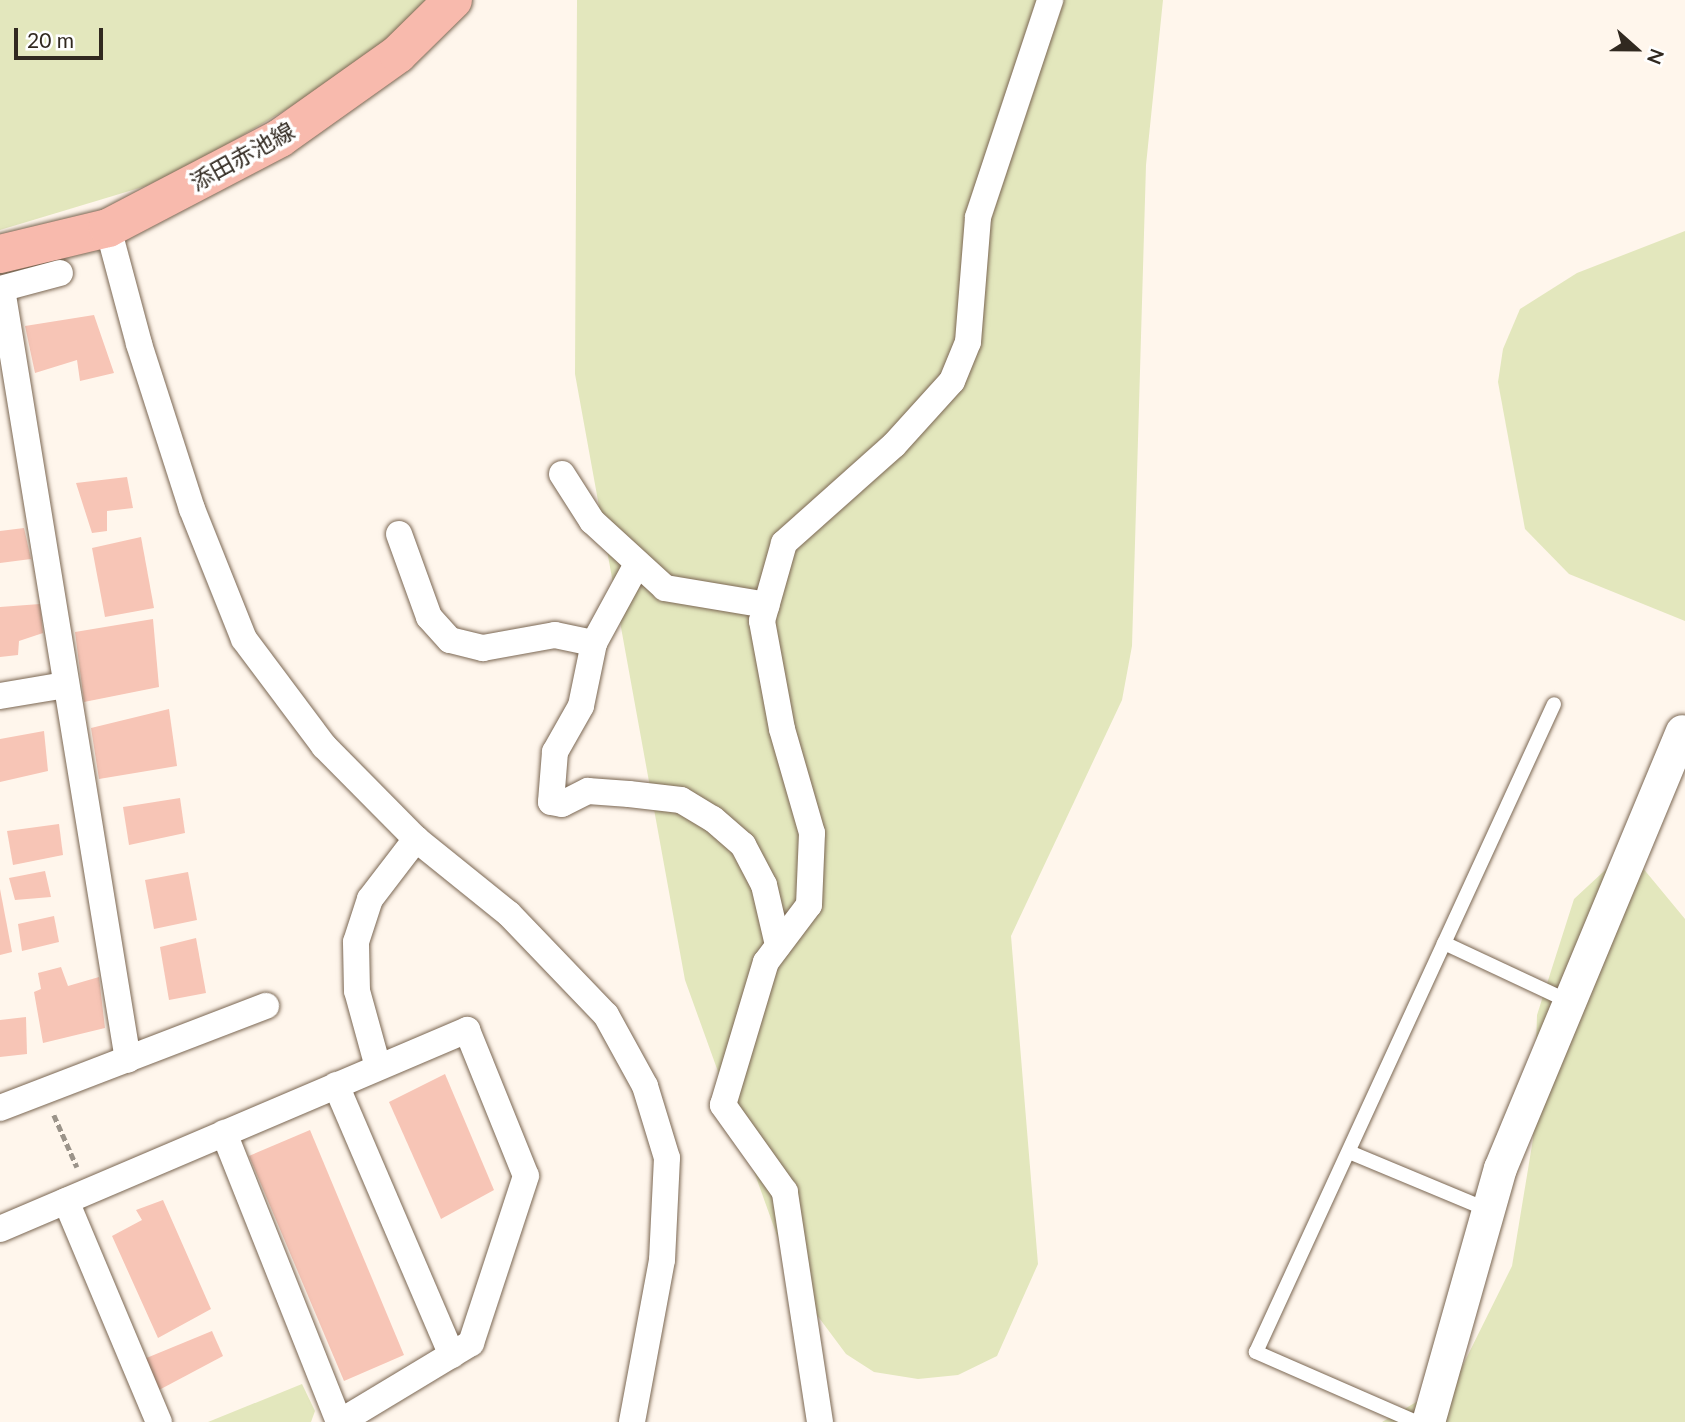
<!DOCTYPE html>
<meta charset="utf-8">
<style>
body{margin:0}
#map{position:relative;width:1685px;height:1422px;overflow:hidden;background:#fff6ec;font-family:Lato,"Noto Sans JP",sans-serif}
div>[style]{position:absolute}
.green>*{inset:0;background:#e3e7bd}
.building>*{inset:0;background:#f7c5b6}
.path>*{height:4.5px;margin-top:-2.25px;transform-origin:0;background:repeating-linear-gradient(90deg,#9b9389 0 7px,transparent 0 10.5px)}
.roads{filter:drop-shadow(0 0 2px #7b6753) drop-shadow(0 0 2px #7b6753)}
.service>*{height:14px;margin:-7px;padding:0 7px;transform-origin:7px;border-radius:7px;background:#fff}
.minor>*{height:26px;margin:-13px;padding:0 13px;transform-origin:13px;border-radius:13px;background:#fff}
.tertiary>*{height:33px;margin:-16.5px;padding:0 16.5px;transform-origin:16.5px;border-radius:16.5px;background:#fff}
.primary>*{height:38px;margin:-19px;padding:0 19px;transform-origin:19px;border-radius:19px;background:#f8baad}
span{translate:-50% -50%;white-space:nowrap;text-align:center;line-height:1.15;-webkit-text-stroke:7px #fff;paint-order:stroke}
.street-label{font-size:23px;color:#312920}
.north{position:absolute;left:1601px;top:14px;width:70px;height:70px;-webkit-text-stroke:5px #fff;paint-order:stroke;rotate:111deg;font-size:19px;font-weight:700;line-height:28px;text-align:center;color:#312920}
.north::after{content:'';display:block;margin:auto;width:24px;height:32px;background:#312920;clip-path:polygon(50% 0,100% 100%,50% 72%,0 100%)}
.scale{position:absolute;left:14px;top:28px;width:89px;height:32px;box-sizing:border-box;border:4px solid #312920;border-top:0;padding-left:9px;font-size:21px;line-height:24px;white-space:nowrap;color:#312920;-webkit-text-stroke:5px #fff;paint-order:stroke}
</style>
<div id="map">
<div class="green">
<i style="clip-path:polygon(0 0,430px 0,379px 48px,324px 87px,204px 158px,146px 186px,0 230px)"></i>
<i style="clip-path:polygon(577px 0,1163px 0,1146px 165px,1132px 646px,1122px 700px,1011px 936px,1038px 1264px,997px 1356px,958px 1375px,918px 1379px,874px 1372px,846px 1354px,808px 1303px,779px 1241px,685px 980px,575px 374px)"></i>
<i style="clip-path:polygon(1685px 231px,1685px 621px,1569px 574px,1525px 529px,1498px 382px,1503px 349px,1520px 309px,1577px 273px)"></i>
<i style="clip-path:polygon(1615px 861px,1642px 867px,1685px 919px,1685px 1422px,1382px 1422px,1456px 1379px,1512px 1266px,1533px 1139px,1537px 1015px,1574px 899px)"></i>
<i style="clip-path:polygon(302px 1384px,315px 1411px,311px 1422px,208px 1422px)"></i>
</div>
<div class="building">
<i style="clip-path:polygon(94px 315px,114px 373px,80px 381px,77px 360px,35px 373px,25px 326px)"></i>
<i style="clip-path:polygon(127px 477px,133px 508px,107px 511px,107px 531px,92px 533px,76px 483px)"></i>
<i style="clip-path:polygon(24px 528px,31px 559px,0 563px,0 531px)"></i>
<i style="clip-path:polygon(141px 537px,154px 608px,105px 617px,92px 548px)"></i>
<i style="clip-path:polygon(40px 604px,43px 633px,19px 641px,18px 655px,0 657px,0 607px)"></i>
<i style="clip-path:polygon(153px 619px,159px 687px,84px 702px,75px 632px)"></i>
<i style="clip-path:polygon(169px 709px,177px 766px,99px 779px,91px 728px)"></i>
<i style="clip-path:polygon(44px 731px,48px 771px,0 782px,0 739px)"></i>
<i style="clip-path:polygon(180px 798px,185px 833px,129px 845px,123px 807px)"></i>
<i style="clip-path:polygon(59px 824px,63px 855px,13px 865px,7px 831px)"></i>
<i style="clip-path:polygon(45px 871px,51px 897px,15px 900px,9px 878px)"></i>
<i style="clip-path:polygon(188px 872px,197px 920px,154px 929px,145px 880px)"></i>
<i style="clip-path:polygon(0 889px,12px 952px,0 955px)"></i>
<i style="clip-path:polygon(54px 916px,59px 942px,22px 951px,18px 924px)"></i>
<i style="clip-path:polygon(196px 938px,206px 993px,169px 1000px,160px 947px)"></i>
<i style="clip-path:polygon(61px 967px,68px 986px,99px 977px,105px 1028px,43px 1043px,34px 992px,41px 989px,38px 973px)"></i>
<i style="clip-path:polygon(26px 1017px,27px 1054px,0 1057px,0 1020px)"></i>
<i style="clip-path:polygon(445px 1074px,494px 1190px,441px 1219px,389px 1102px)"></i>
<i style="clip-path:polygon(310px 1130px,404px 1355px,344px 1381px,249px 1156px)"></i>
<i style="clip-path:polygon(163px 1200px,211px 1309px,158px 1338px,112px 1236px,142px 1220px,136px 1210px)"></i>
<i style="clip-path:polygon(212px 1331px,223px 1356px,159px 1390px,144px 1359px)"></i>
</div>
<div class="path">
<i style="left:54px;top:1115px;width:57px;rotate:66.1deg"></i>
</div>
<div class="roads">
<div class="service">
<i style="left:1444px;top:943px;width:139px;rotate:25.1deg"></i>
<i style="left:1349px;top:1152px;width:151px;rotate:22.6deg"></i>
<i style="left:1416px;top:1422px;width:175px;rotate:-156.4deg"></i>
<i style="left:1256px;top:1352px;width:713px;rotate:-65.3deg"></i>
</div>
<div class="minor">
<i style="left:108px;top:228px;width:120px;rotate:75deg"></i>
<i style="left:139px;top:344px;width:173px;rotate:72.2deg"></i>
<i style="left:192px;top:509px;width:140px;rotate:68.2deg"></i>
<i style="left:244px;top:639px;width:134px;rotate:53.2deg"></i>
<i style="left:324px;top:746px;width:131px;rotate:45.3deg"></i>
<i style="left:416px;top:839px;width:119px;rotate:38.9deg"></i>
<i style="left:509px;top:914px;width:140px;rotate:46.2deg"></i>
<i style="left:606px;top:1015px;width:81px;rotate:61.2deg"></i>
<i style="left:645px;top:1086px;width:75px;rotate:73deg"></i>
<i style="left:667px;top:1158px;width:102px;rotate:92.8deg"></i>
<i style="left:662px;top:1260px;width:165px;rotate:100.5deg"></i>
<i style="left:0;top:289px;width:62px;rotate:-14.9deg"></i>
<i style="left:2px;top:289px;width:781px;rotate:80.72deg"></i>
<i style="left:562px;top:474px;width:56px;rotate:57.4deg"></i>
<i style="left:592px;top:521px;width:99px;rotate:42.5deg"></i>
<i style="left:665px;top:588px;width:103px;rotate:9.5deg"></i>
<i style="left:399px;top:534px;width:88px;rotate:70.1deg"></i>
<i style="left:429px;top:617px;width:31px;rotate:48deg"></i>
<i style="left:450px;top:640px;width:34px;rotate:14deg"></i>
<i style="left:483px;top:648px;width:73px;rotate:-10.2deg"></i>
<i style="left:555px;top:635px;width:40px;rotate:12deg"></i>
<i style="left:636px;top:566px;width:88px;rotate:118.6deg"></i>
<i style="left:594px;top:643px;width:64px;rotate:101.7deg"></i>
<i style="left:581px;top:706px;width:53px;rotate:119.5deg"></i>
<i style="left:555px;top:752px;width:50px;rotate:94.6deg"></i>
<i style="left:551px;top:802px;width:11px;rotate:10deg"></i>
<i style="left:562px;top:804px;width:29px;rotate:-27deg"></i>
<i style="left:588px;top:791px;width:41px;rotate:4.2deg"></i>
<i style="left:629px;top:794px;width:52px;rotate:6.6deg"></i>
<i style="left:681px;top:800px;width:37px;rotate:31deg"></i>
<i style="left:713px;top:819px;width:40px;rotate:41deg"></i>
<i style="left:743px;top:845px;width:45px;rotate:62.3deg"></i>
<i style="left:764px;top:885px;width:62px;rotate:76.9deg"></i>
<i style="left:0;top:696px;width:67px;rotate:-9.5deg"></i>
<i style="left:378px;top:1067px;width:79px;rotate:-105.4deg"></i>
<i style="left:357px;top:991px;width:49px;rotate:-91.2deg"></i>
<i style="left:356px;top:942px;width:45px;rotate:-72deg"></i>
<i style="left:370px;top:899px;width:76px;rotate:-52.5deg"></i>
<i style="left:336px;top:1085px;width:294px;rotate:66.8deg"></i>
<i style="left:0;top:1108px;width:285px;rotate:-21deg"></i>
<i style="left:224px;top:1133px;width:311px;rotate:68.3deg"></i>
<i style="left:66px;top:1201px;width:240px;rotate:67.2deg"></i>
<i style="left:0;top:1229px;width:508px;rotate:-23.08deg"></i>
<i style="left:467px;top:1030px;width:157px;rotate:68deg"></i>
<i style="left:526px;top:1176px;width:176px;rotate:108.2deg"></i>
<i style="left:471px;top:1343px;width:153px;rotate:148.9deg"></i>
<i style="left:820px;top:1422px;width:233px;rotate:-98.7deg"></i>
<i style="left:785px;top:1192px;width:107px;rotate:-125.5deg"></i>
<i style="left:723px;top:1105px;width:149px;rotate:-73.3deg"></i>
<i style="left:766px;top:962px;width:71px;rotate:-53deg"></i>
<i style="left:809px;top:905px;width:72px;rotate:-87.6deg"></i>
<i style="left:812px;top:833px;width:108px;rotate:-106.1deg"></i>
<i style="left:782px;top:729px;width:110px;rotate:-100.5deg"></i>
<i style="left:762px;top:621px;width:81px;rotate:-74.2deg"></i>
<i style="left:784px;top:543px;width:147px;rotate:-41.7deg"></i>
<i style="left:894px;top:445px;width:86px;rotate:-47.8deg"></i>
<i style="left:952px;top:381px;width:42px;rotate:-67.7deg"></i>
<i style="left:968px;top:342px;width:125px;rotate:-85.4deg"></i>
<i style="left:978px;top:217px;width:229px;rotate:-71.6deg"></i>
</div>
<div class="tertiary">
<i style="left:1428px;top:1422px;width:264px;rotate:-74.2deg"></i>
<i style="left:1500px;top:1168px;width:473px;rotate:-67.4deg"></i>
</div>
<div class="primary">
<i style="left:0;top:254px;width:111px;rotate:-13.5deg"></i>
<i style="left:108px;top:228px;width:194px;rotate:-27.6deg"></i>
<i style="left:280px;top:138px;width:145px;rotate:-35.4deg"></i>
<i style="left:398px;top:54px;width:77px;rotate:-44.5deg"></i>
</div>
</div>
<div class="street-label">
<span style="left:242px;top:156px;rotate:-29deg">添田赤池線</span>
</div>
<div class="north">N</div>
<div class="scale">20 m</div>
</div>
